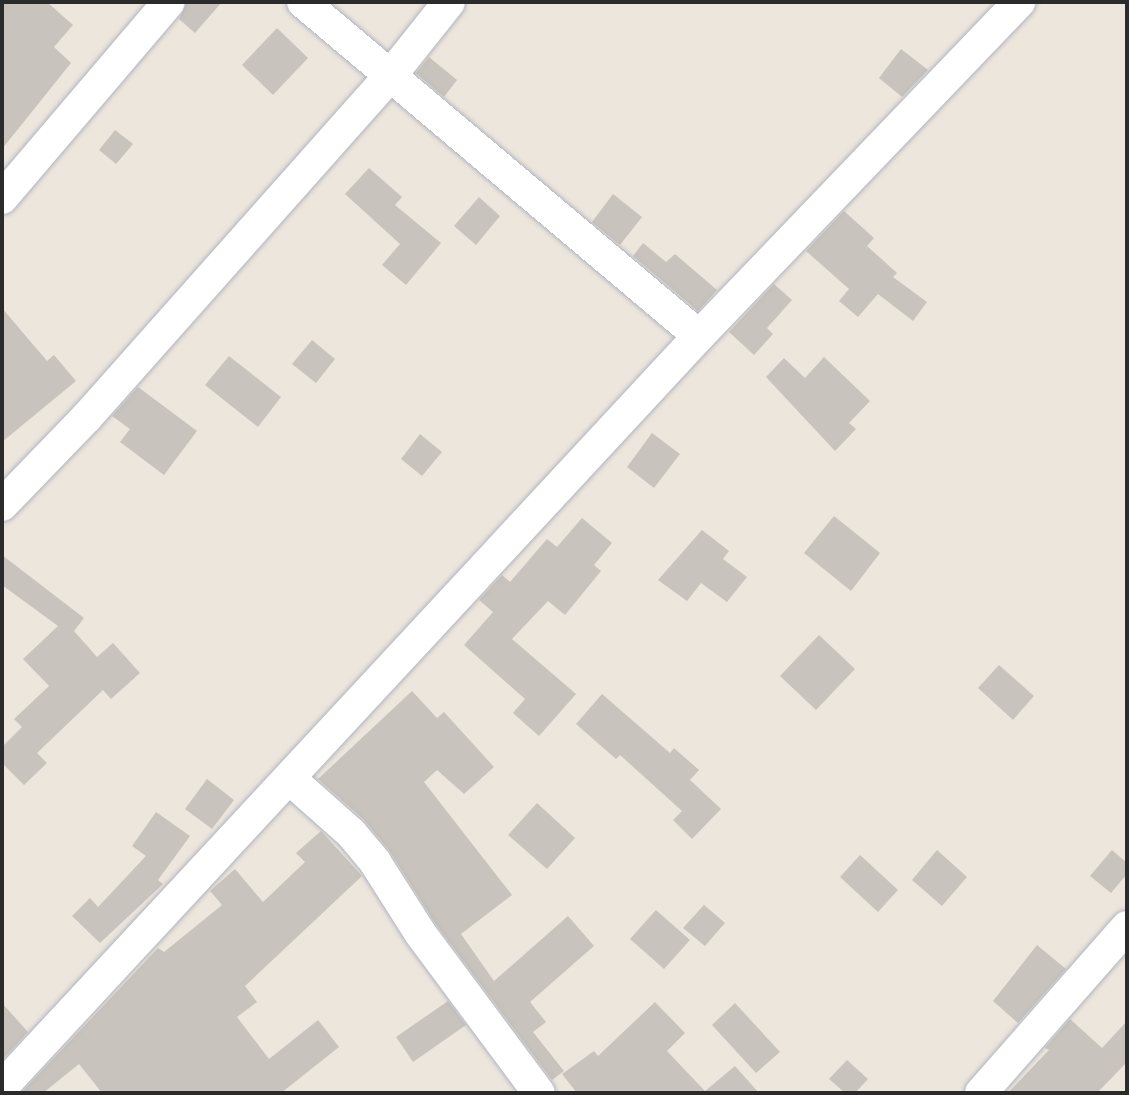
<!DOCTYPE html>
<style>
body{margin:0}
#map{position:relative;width:1129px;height:1095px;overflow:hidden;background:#ede6dd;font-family:Figtree,sans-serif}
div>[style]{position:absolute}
.building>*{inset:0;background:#c8c3bd}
.roads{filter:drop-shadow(0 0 2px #b1b4bf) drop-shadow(0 0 2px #b1b4bf)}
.street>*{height:32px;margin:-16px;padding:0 16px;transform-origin:16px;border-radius:16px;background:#fff}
span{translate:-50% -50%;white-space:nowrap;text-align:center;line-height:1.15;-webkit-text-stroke:5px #fff;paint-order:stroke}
.frame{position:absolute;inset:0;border:4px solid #2b2b2b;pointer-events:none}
</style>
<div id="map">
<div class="building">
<i style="clip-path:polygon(2px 2px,47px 2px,73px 25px,54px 47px,71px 63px,2px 149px)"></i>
<i style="clip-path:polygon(187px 2px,222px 2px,195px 33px,179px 19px)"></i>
<i style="clip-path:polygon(277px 28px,308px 58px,273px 95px,242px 65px)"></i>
<i style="clip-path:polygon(901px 49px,928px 70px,902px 97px,879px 78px)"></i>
<i style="clip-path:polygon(429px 57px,457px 80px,444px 97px,416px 73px)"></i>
<i style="clip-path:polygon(115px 130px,133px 144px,116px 164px,99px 150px)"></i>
<i style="clip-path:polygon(369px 168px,402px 197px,395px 205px,441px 243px,406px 285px,382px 265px,400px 244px,345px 194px)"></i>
<i style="clip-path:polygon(613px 194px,642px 217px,620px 245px,592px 222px)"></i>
<i style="clip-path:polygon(479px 197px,500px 216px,476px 245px,454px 226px)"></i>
<i style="clip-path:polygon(844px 211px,874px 238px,867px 246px,897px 273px,893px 277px,927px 302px,913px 321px,878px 294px,858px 317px,839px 301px,849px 289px,806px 251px)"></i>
<i style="clip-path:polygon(643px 243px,666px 262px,675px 254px,717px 290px,698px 311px,633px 256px)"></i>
<i style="clip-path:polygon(774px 284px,792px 300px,767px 328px,773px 334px,754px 355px,729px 332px)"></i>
<i style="clip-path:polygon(2px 308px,47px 361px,54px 355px,76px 381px,2px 442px)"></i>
<i style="clip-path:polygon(312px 340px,335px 359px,316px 383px,292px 364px)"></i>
<i style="clip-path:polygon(229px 356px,281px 397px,258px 427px,205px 385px)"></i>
<i style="clip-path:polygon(824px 357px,870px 401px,849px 423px,856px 429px,835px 451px,766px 377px,784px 358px,805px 378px)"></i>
<i style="clip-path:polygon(138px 387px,197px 431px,164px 475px,120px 442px,130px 429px,112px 416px)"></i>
<i style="clip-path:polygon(652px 433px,680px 454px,654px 488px,627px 467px)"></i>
<i style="clip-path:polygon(420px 434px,442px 452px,422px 476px,401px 459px)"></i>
<i style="clip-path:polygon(834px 516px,880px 553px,851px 591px,804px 553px)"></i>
<i style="clip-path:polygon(582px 518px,612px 543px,594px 565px,601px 571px,565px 615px,548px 601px,512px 639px,576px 694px,539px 736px,513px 713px,525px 699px,464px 645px,493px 612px,479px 600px,502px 575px,510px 582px,547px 539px,557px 547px)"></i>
<i style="clip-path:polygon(702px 530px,729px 551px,723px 559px,747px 577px,727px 602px,701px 583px,687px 601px,658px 580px)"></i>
<i style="clip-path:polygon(2px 555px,84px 618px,74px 631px,97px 657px,113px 643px,140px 673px,111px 699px,103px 690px,37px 753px,47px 763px,24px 785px,2px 763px,2px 747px,22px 727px,14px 719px,49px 686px,23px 659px,58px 626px,2px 585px)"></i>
<i style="clip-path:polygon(819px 635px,855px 669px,816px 710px,780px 676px)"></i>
<i style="clip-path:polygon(999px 665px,1034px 696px,1013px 720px,978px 688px)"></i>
<i style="clip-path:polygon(412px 691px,437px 718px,444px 712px,494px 767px,464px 794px,437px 770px,424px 782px,512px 895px,461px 934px,494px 981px,568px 916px,594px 946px,530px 1002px,546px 1022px,533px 1032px,564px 1071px,552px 1080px,435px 923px,389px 850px,363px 819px,318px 779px)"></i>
<i style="clip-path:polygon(602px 694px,670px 753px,674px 748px,699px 770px,690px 780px,721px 809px,692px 839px,673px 820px,682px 811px,620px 755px,616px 759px,576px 724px)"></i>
<i style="clip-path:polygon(207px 779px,234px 800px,212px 829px,185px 809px)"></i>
<i style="clip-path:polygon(537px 803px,575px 838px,547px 869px,508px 835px)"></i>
<i style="clip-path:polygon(156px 812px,190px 836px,158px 880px,163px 884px,100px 943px,72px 916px,90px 898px,98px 907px,146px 856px,132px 846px)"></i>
<i style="clip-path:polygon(321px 831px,362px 876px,245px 986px,257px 1002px,237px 1017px,269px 1059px,318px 1020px,339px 1047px,281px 1093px,102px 1093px,79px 1064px,43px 1093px,21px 1093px,158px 948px,164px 952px,222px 905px,210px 891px,235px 869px,263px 902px,305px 862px,296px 853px)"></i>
<i style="clip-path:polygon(937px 850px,967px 877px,942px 906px,912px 880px)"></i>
<i style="clip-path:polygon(1112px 850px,1127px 863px,1127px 874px,1111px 893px,1090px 876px)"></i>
<i style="clip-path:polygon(860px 855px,898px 890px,878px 912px,840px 877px)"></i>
<i style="clip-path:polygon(704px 905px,725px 923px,705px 946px,683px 928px)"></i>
<i style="clip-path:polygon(656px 910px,690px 940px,664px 969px,630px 939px)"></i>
<i style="clip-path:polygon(1037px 945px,1066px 969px,1018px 1023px,993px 1001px)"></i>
<i style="clip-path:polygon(448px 1001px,466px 1025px,413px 1062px,396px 1037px)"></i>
<i style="clip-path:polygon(655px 1002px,685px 1033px,667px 1051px,705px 1091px,735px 1066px,759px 1093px,577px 1093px,562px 1074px,594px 1051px,598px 1056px)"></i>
<i style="clip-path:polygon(2px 1003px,28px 1032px,2px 1060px)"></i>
<i style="clip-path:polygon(735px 1003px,780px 1052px,756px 1073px,712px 1025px)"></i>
<i style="clip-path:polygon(1070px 1019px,1102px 1048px,1127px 1021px,1127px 1062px,1097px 1093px,1008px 1093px,1049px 1050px,1045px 1048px)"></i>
<i style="clip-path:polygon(847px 1060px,868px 1079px,855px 1093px,845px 1093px,829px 1079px)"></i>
</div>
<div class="roads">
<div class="street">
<i style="left:303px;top:2px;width:518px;rotate:40.15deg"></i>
<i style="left:2px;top:198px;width:257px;rotate:-49.6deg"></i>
<i style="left:2px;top:505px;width:122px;rotate:-46deg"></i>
<i style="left:87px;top:417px;width:458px;rotate:-48.4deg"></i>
<i style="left:391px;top:75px;width:93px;rotate:-51.5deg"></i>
<i style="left:289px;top:778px;width:83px;rotate:41.6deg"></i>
<i style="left:351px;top:833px;width:38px;rotate:50deg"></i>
<i style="left:375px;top:862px;width:84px;rotate:57.6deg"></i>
<i style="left:420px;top:933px;width:199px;rotate:53.4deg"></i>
<i style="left:2px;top:1087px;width:1025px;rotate:-47.14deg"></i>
<i style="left:699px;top:336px;width:463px;rotate:-46.2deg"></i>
<i style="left:981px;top:1093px;width:221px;rotate:-48.7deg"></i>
</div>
</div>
<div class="frame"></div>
</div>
